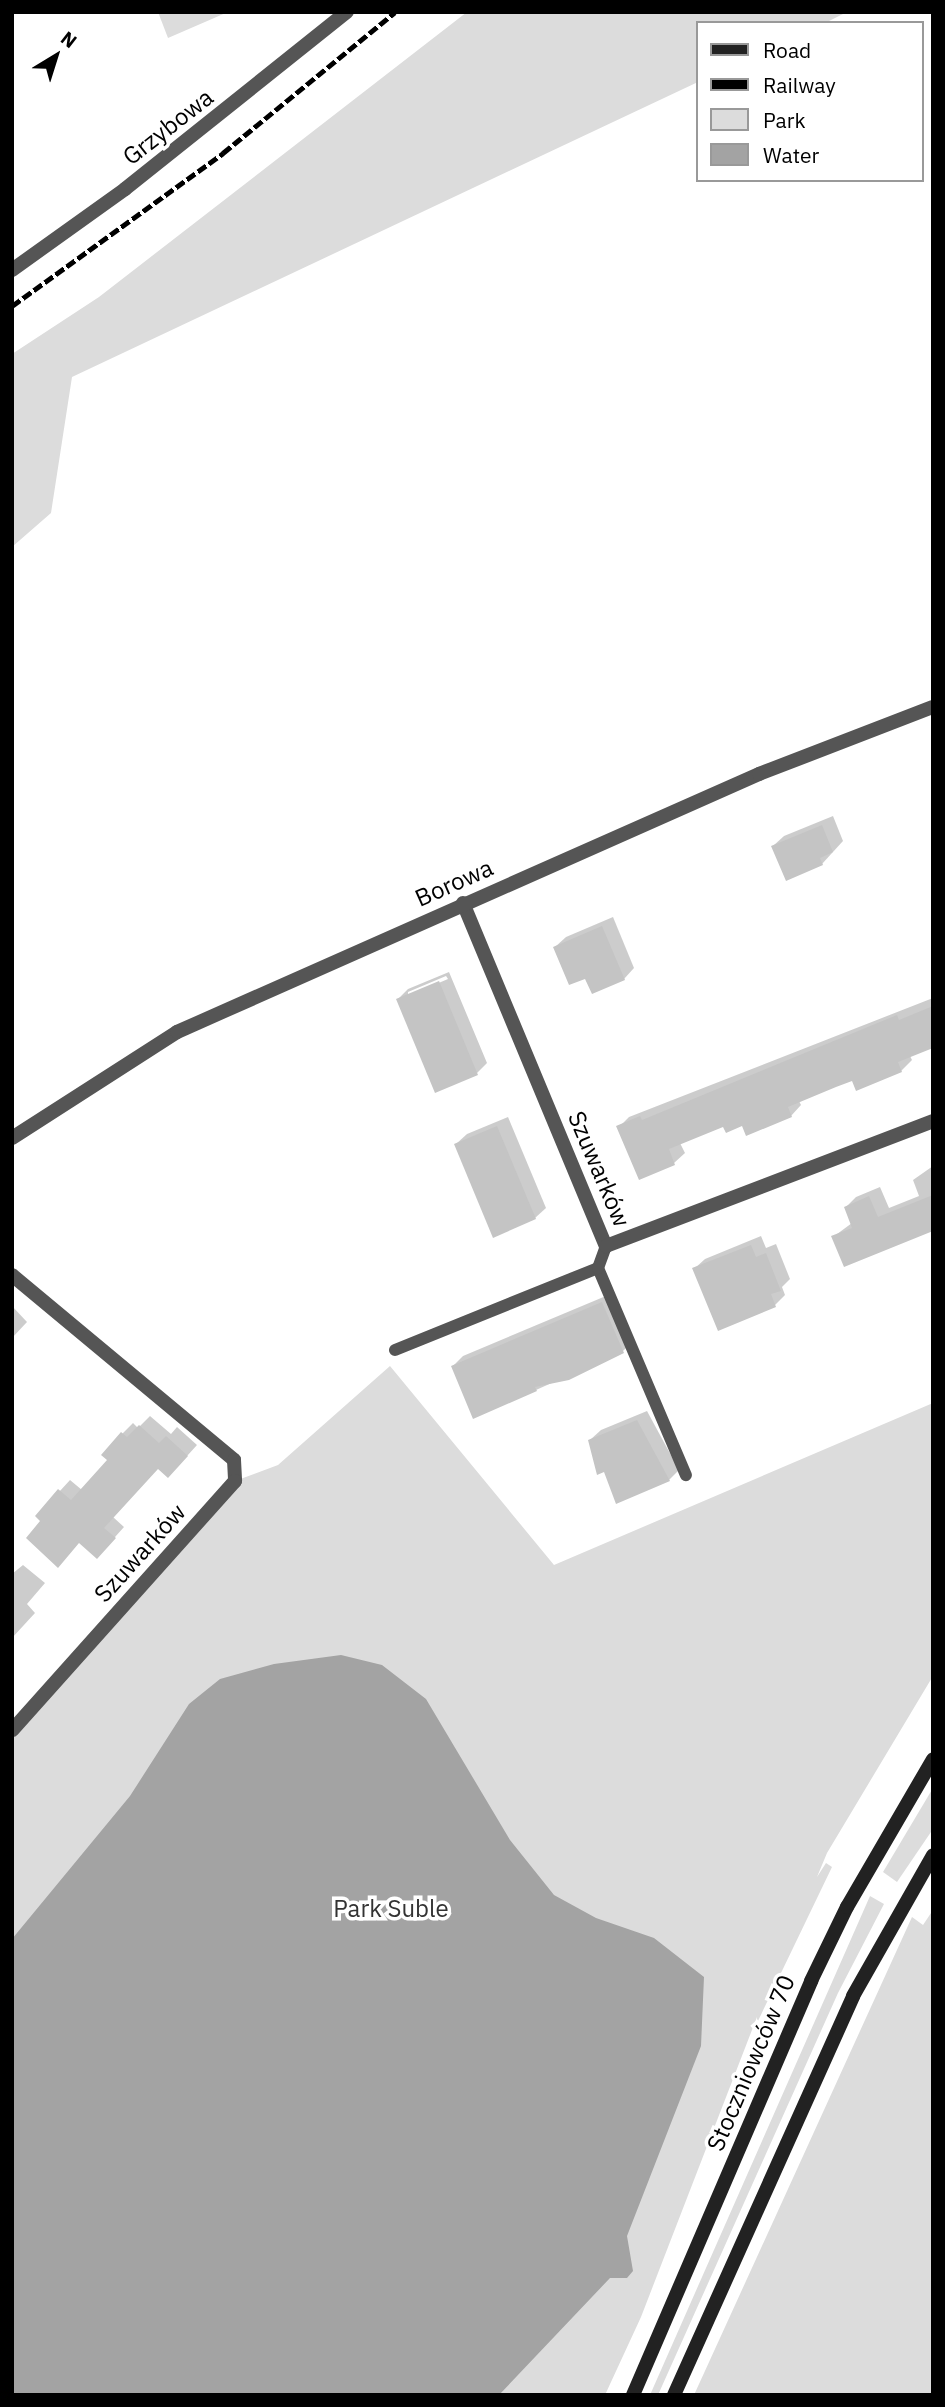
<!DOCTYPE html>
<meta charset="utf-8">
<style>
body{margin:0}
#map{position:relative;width:945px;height:2407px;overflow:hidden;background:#fff;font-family:"IBM Plex Sans",sans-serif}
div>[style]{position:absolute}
.green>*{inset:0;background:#dcdcdc}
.water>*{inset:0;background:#a3a3a3}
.shadow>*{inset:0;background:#0003}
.building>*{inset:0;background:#c4c4c4}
.lane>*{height:12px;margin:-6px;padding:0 6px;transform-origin:6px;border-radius:6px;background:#555}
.street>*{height:14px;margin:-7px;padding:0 7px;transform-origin:7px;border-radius:7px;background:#555}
.secondary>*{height:14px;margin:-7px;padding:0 7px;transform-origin:7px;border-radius:7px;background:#222}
.rail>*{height:5px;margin-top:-2.5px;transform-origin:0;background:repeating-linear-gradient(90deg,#000 0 10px,transparent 0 13.5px)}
span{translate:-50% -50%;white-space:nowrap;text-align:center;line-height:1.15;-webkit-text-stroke:7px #fff;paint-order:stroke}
.street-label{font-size:24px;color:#000}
.park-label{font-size:24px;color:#333}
.frame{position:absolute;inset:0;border:14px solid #000;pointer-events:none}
.legend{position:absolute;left:696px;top:21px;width:228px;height:161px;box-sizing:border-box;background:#fff;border:2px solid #999;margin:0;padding:9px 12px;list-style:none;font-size:21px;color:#000}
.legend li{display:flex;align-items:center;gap:14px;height:35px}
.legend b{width:35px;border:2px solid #999}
.north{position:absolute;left:21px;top:21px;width:70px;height:70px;-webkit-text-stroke:5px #fff;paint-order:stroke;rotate:38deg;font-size:19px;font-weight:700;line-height:28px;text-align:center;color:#000}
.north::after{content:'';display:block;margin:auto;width:24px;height:32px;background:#000;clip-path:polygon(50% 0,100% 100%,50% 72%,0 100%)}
</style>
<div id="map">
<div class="green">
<i style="clip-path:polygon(158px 12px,228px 12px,168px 38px)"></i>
<i style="clip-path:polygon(467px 12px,847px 12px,825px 23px,698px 23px,698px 82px,72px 377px,51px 513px,12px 547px,12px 354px,99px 297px)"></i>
<i style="clip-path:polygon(390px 1366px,554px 1565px,933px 1403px,933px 1676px,827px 1853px,817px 1877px,826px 1863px,832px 1867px,757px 2023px,757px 2017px,641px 2317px,605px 2395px,12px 2395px,12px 1733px,235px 1481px,278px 1465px)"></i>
<i style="clip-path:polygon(933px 1788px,933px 1829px,897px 1882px,883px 1872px)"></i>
<i style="clip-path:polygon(870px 1896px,884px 1904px,838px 1993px,658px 2395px,650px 2395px)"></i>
<i style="clip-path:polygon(933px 1910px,933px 2395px,694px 2395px,912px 1917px,923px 1925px)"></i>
</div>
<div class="water">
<i style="clip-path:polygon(341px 1655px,382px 1665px,426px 1699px,510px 1840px,554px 1895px,596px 1918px,654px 1938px,704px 1977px,701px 2046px,627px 2236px,633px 2271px,627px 2278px,610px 2278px,499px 2395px,12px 2395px,12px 1939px,130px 1796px,189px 1704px,220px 1679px,274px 1664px)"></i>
</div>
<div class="shadow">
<i style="clip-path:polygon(833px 816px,843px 841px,822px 864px,773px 846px,784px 836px)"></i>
<i style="clip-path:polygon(613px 917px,634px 968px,624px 979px,586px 976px,555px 947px,566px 937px)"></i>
<i style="clip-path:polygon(evenodd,449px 972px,487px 1063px,477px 1073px,398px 999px,408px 989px,449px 972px,446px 976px,448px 979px,408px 996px,408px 992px,446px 976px)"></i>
<i style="clip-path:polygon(933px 998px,933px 1046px,910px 1056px,912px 1060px,901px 1071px,853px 1079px,799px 1101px,801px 1105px,791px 1116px,724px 1125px,680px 1143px,685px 1153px,674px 1163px,640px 1178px,619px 1127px,629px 1117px)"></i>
<i style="clip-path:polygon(508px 1117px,546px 1208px,535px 1218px,456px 1144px,467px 1134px)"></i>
<i style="clip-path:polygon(933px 1166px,933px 1229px,833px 1237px,852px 1223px,846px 1207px,856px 1197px,880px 1187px,889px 1208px,919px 1196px,913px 1180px)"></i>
<i style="clip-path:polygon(761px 1236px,766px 1248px,776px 1244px,790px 1279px,782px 1287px,785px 1295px,775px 1305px,694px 1269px,705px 1259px)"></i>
<i style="clip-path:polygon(613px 1293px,633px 1341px,623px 1351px,536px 1390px,453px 1366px,463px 1356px)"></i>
<i style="clip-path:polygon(12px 1306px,27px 1322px,12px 1338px)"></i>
<i style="clip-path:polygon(647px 1411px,679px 1470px,669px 1480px,590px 1440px,601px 1430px)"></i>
<i style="clip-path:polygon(150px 1416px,171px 1434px,177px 1427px,197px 1445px,178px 1466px,158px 1467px,113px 1517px,124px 1527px,107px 1546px,80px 1542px,37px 1516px,70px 1480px,82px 1490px,109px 1460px,104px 1455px,123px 1433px,133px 1423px,138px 1428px)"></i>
<i style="clip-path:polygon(23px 1565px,45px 1583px,27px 1604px,35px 1613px,12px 1638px,12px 1574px)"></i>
</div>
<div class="building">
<i style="clip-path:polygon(822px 825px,833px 852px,820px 858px,823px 865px,786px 881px,771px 846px)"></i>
<i style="clip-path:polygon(602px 926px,625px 980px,592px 994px,585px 979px,569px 985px,553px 947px)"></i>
<i style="clip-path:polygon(439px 981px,478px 1075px,435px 1093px,396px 999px)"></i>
<i style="clip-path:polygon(933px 1006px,933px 1048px,898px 1062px,902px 1072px,856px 1091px,852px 1081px,836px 1087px,788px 1107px,792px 1117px,746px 1136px,742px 1126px,726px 1133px,723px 1127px,669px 1149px,675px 1165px,639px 1180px,616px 1126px,640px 1116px,642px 1120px,897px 1015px,899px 1020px)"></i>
<i style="clip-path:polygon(497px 1126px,536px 1219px,493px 1238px,454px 1144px)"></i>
<i style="clip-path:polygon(933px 1195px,933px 1231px,844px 1267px,831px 1236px,852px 1228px,844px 1207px,869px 1196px,878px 1217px)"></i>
<i style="clip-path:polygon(751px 1245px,756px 1257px,766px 1253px,781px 1291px,771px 1294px,776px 1307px,718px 1331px,692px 1268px)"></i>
<i style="clip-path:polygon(602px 1302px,624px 1353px,569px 1380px,535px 1387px,537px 1391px,473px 1419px,451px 1366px)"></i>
<i style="clip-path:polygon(637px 1420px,670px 1481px,616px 1504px,604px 1472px,597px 1475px,588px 1440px)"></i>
<i style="clip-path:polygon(139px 1425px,159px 1443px,166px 1436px,188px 1456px,168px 1478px,158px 1469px,104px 1528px,116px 1538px,97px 1559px,79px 1543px,58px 1568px,26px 1538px,40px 1521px,35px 1516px,58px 1489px,71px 1500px,107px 1460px,101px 1455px,121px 1432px,127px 1437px)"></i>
</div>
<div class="lane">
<i style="left:598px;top:1268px;width:225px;rotate:67deg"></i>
<i style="left:395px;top:1350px;width:219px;rotate:-22deg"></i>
<i style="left:598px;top:1268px;width:23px;rotate:-70deg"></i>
</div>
<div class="street">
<i style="left:12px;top:270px;width:139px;rotate:-35.6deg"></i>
<i style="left:125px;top:189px;width:284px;rotate:-38.6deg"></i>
<i style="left:463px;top:903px;width:372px;rotate:67.4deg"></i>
<i style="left:606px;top:1246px;width:350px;rotate:-20.9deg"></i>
<i style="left:12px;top:1138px;width:196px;rotate:-32.7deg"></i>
<i style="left:177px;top:1032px;width:637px;rotate:-23.91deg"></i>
<i style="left:759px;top:774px;width:186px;rotate:-21.1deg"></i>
<i style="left:12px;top:1275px;width:289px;rotate:39.8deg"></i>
<i style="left:234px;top:1460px;width:21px;rotate:87deg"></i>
<i style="left:235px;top:1481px;width:334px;rotate:131.8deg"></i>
</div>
<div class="secondary">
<i style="left:633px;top:2395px;width:451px;rotate:-66.7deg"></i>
<i style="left:811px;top:1981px;width:82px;rotate:-64.1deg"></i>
<i style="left:847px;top:1907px;width:171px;rotate:-59.8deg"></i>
<i style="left:674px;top:2395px;width:437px;rotate:-65.8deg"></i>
<i style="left:853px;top:1996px;width:162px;rotate:-60.4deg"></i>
</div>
<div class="rail">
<i style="left:12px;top:306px;width:261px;rotate:-35.9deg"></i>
<i style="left:223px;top:153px;width:222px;rotate:-39.3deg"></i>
</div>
<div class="street-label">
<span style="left:168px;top:127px;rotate:-38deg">Grzybowa</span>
<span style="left:454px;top:883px;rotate:-24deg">Borowa</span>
<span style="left:599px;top:1169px;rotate:67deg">Szuwarków</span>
<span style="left:140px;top:1553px;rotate:-48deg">Szuwarków</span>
<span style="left:751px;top:2063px;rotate:-67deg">Stoczniowców 70</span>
</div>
<div class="park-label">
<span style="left:391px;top:1909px">Park Suble</span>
</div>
<div class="frame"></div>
<ul class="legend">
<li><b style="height:9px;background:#222"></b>Road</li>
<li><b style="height:9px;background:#000"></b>Railway</li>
<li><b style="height:19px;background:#dcdcdc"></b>Park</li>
<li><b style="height:19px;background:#a3a3a3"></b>Water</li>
</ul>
<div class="north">N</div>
</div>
